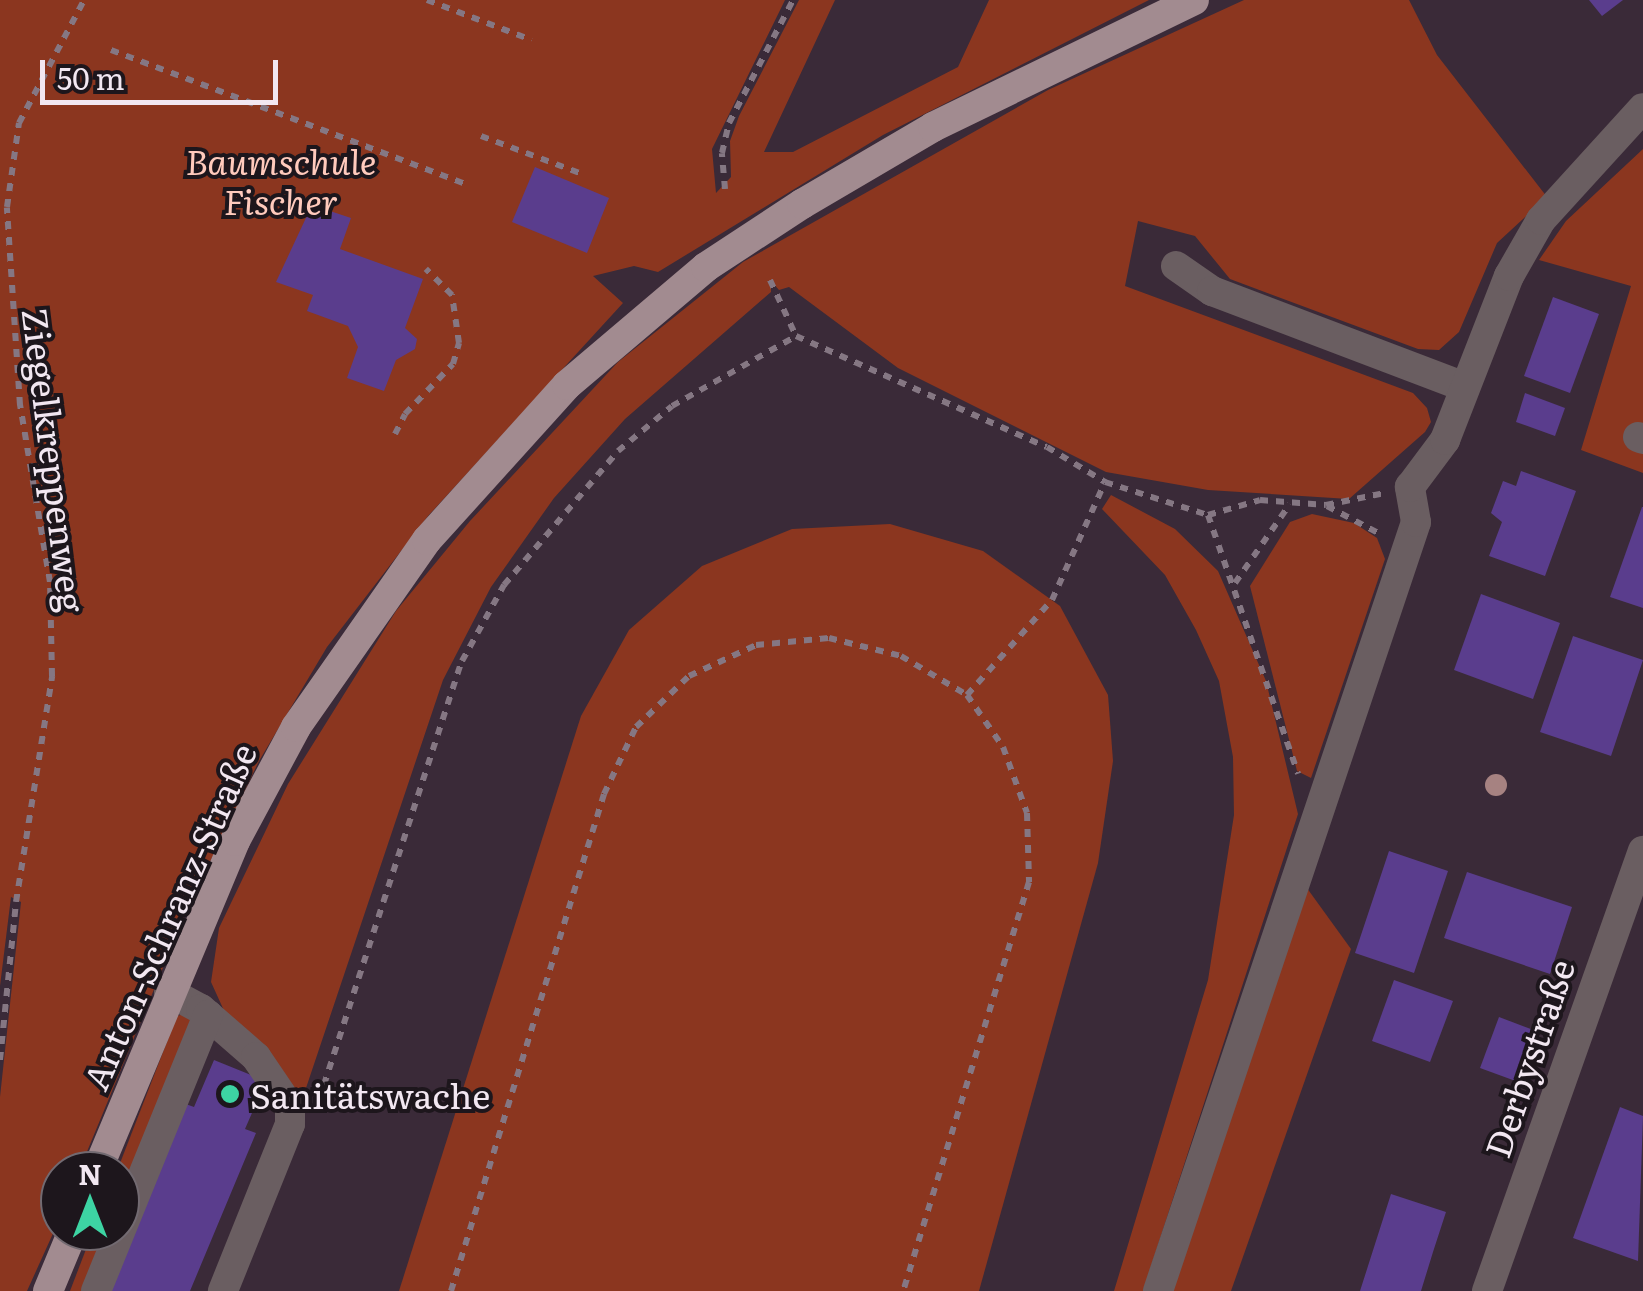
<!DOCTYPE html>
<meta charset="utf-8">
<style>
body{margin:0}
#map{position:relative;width:1643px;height:1291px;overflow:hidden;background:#3a2a38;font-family:Literata,serif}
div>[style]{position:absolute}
.green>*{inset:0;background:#8b361f}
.building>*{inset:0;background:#5a3d8d}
.path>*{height:6px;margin-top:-3px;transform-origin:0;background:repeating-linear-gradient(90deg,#857783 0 8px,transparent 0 16px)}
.minor>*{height:30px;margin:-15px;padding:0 15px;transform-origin:15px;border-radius:15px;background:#6a5e61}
.major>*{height:30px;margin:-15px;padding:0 15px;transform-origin:15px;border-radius:15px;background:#a28b90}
.trees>*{width:22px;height:22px;margin:-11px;border-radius:50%;background:#a68281}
.dots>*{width:28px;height:28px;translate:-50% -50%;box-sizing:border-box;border:5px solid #1d161c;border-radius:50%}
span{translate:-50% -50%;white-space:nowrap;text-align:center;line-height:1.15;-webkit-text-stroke:8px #1d161c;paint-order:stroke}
.park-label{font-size:35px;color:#ffcabc;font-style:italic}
.street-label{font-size:35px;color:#f2e7f1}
.poi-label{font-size:35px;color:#f2e7f1}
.left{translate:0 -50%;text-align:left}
.north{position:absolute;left:40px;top:1151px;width:100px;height:100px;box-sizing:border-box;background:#1d161c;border:2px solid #726a71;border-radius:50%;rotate:0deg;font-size:28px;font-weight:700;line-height:40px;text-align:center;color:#f2e7f1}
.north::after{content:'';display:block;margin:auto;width:35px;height:45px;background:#3dd4a3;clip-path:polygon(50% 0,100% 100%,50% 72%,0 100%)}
.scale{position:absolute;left:40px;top:60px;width:238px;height:45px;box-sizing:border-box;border:5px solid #f2e7f1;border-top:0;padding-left:12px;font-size:30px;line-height:35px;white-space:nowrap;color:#f2e7f1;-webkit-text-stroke:8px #1d161c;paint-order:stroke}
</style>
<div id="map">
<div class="green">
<i style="clip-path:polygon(0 0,785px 0,712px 149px,716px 193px,731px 177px,730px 141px,739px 116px,799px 0,835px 0,764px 152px,793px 152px,958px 67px,989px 0,1149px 0,883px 135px,658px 272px,634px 266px,593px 276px,623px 303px,428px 516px,327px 647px,259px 761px,188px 907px,79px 1171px,60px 1171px,60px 1218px,27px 1291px,0 1291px,0 1097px,21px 902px,11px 897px,0 986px)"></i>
<i style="clip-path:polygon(1244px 0,1409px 0,1437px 55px,1547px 197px,1497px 243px,1459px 332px,1439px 350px,1418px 349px,1230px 279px,1195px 236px,1138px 221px,1125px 286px,1413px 393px,1427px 408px,1431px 422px,1425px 432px,1349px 499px,1208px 490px,1106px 472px,898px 368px,789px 287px,779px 290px,771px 281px,771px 292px,625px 419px,554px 498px,491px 587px,443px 680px,303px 1097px,226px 1015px,211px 982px,219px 928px,288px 784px,396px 611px,470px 521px,618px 362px,743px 262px,1048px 90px)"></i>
<i style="clip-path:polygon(1643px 149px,1643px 473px,1581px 450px,1631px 286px,1539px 260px,1566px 221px)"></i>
<i style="clip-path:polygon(1111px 495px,1175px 529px,1218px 571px,1266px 681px,1298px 814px,1143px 1291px,1114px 1291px,1208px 980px,1234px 815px,1233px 757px,1219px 681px,1196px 630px,1165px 575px,1102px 509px)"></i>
<i style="clip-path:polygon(1312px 514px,1354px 523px,1377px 538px,1385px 559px,1311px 778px,1297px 771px,1250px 586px,1290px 522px)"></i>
<i style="clip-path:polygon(890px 524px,983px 551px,1060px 606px,1108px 695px,1113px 761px,1098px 863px,979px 1291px,399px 1291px,581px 716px,629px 630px,702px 566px,792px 529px)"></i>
<i style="clip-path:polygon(1304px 884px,1351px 949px,1231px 1291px,1171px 1291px)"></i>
<i style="clip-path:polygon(184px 1014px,197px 1016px,120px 1204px,117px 1171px,177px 1016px)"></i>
<i style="clip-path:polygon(93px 1231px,109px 1231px,84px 1291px,70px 1291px)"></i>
</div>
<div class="building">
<i style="clip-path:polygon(1589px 0,1623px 0,1602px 16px)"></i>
<i style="clip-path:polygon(535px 167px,609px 198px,587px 253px,512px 222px)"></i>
<i style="clip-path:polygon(312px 205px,351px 218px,340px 249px,423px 279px,405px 328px,417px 339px,415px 349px,396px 360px,384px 391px,347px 378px,358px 347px,348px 326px,307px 311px,313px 295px,276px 282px)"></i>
<i style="clip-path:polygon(1553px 297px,1599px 314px,1570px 393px,1524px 376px)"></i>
<i style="clip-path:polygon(1525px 393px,1565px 408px,1555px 436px,1516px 422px)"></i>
<i style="clip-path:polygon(1521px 471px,1576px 491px,1545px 576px,1489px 556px,1502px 522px,1491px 513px,1503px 481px,1516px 486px)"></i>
<i style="clip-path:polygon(1642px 507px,1643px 507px,1643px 608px,1610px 597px)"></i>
<i style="clip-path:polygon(1481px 594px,1560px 623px,1533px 699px,1454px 670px)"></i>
<i style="clip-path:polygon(1573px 636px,1643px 660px,1611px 756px,1540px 732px)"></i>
<i style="clip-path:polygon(1389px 851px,1448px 871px,1414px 973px,1355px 953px)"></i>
<i style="clip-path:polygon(1467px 872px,1572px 907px,1550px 974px,1444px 938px)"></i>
<i style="clip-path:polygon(1394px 980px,1453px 1001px,1430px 1062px,1372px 1041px)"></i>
<i style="clip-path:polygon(1499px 1017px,1539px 1032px,1521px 1083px,1480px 1068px)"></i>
<i style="clip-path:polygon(214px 1060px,266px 1081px,245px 1129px,256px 1133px,190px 1291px,104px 1291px,183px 1103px,194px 1107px)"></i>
<i style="clip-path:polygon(1620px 1107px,1643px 1116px,1638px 1261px,1573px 1238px)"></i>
<i style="clip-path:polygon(1391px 1194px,1446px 1212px,1433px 1252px,1421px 1291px,1360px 1291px)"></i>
</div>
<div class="path">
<i style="left:427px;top:0;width:112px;rotate:20.9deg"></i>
<i style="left:111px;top:50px;width:379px;rotate:20.7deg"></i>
<i style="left:481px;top:136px;width:111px;rotate:20.6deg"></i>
<i style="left:725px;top:189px;width:36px;rotate:-95deg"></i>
<i style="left:722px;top:153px;width:31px;rotate:-77deg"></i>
<i style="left:729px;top:123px;width:139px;rotate:-62.5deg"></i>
<i style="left:770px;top:280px;width:62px;rotate:65.1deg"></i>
<i style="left:796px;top:336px;width:274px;rotate:23.9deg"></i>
<i style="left:1047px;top:447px;width:68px;rotate:31.1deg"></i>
<i style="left:1105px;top:482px;width:108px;rotate:17.8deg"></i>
<i style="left:1208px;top:515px;width:54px;rotate:-16.1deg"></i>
<i style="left:1260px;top:500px;width:66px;rotate:4.3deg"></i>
<i style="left:1326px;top:505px;width:60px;rotate:-11.5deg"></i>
<i style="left:395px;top:434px;width:22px;rotate:-63deg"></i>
<i style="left:405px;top:414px;width:69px;rotate:-46.2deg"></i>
<i style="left:453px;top:364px;width:22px;rotate:-74deg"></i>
<i style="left:459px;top:343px;width:49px;rotate:-98.3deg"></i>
<i style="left:452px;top:295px;width:37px;rotate:-135deg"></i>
<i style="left:1327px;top:506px;width:62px;rotate:27.8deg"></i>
<i style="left:1208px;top:515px;width:274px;rotate:70.8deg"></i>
<i style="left:1235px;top:583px;width:96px;rotate:-55.2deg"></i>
<i style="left:967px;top:695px;width:127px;rotate:-48.2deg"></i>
<i style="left:1052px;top:600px;width:129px;rotate:-65.8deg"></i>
<i style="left:0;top:1060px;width:159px;rotate:-84.2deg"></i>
<i style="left:16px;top:902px;width:229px;rotate:-80.9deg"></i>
<i style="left:52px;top:676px;width:94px;rotate:-91.2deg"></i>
<i style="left:50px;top:582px;width:180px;rotate:-99.6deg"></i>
<i style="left:20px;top:405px;width:198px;rotate:-93.8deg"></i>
<i style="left:7px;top:207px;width:85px;rotate:-81.9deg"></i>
<i style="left:19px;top:123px;width:139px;rotate:-62.1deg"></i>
<i style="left:319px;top:1100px;width:462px;rotate:-72deg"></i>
<i style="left:462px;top:661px;width:87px;rotate:-61.1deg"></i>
<i style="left:504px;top:585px;width:176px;rotate:-49.6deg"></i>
<i style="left:618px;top:451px;width:70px;rotate:-39.8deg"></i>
<i style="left:672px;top:406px;width:142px;rotate:-29.4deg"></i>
<i style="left:451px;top:1291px;width:520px;rotate:-72.89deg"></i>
<i style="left:604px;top:794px;width:74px;rotate:-64.5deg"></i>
<i style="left:636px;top:727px;width:74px;rotate:-43.9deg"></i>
<i style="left:689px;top:676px;width:74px;rotate:-24.8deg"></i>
<i style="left:756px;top:645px;width:73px;rotate:-5.5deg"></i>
<i style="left:829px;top:638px;width:74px;rotate:14deg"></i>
<i style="left:901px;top:656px;width:77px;rotate:30.6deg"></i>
<i style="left:967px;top:695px;width:63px;rotate:55.3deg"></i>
<i style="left:1003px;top:747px;width:70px;rotate:70deg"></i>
<i style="left:1027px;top:813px;width:69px;rotate:88.3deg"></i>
<i style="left:1029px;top:882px;width:428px;rotate:107.1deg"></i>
</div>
<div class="minor">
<i style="left:1176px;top:266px;width:44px;rotate:34.8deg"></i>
<i style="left:1212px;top:291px;width:267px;rotate:20.8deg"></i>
<i style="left:1638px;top:437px;width:5px;rotate:22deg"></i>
<i style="left:169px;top:992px;width:36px;rotate:28deg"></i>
<i style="left:201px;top:1009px;width:73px;rotate:41.1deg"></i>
<i style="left:256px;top:1057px;width:60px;rotate:55.8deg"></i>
<i style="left:290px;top:1107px;width:17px;rotate:90deg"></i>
<i style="left:290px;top:1124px;width:180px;rotate:111.9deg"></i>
<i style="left:96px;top:1291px;width:298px;rotate:-67.9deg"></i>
<i style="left:1158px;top:1291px;width:811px;rotate:-71.45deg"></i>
<i style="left:1416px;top:522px;width:36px;rotate:-100deg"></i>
<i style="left:1410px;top:487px;width:59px;rotate:-53.3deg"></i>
<i style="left:1445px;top:440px;width:176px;rotate:-68.7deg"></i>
<i style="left:1509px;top:276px;width:64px;rotate:-60.3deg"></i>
<i style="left:1541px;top:220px;width:151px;rotate:-47.7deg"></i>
<i style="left:1487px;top:1291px;width:467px;rotate:-70.5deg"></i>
</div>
<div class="major">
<i style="left:97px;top:1171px;width:358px;rotate:-67.3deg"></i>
<i style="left:235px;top:841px;width:129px;rotate:-61.8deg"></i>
<i style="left:296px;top:727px;width:228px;rotate:-55deg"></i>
<i style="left:427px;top:540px;width:209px;rotate:-47.9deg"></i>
<i style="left:567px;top:385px;width:182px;rotate:-40.3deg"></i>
<i style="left:706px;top:267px;width:115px;rotate:-33.3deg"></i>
<i style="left:802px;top:204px;width:152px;rotate:-30.4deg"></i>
<i style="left:933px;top:127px;width:290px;rotate:-25.9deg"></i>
<i style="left:48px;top:1291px;width:65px;rotate:-67.4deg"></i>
</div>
<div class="trees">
<i style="left:1496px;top:785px"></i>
</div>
<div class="dots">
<i style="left:230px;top:1094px;background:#3dd4a3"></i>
</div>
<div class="park-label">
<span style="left:281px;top:180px">Baumschule<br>Fischer</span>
</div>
<div class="street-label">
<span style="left:55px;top:460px;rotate:83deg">Ziegelkreppenweg</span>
<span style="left:168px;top:916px;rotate:-66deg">Anton-Schranz-Straße</span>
<span style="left:1528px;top:1058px;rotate:-71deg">Derbystraße</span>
</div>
<div class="poi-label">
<span class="left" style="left:250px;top:1094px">Sanitätswache</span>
</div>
<div class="north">N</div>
<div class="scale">50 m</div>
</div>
